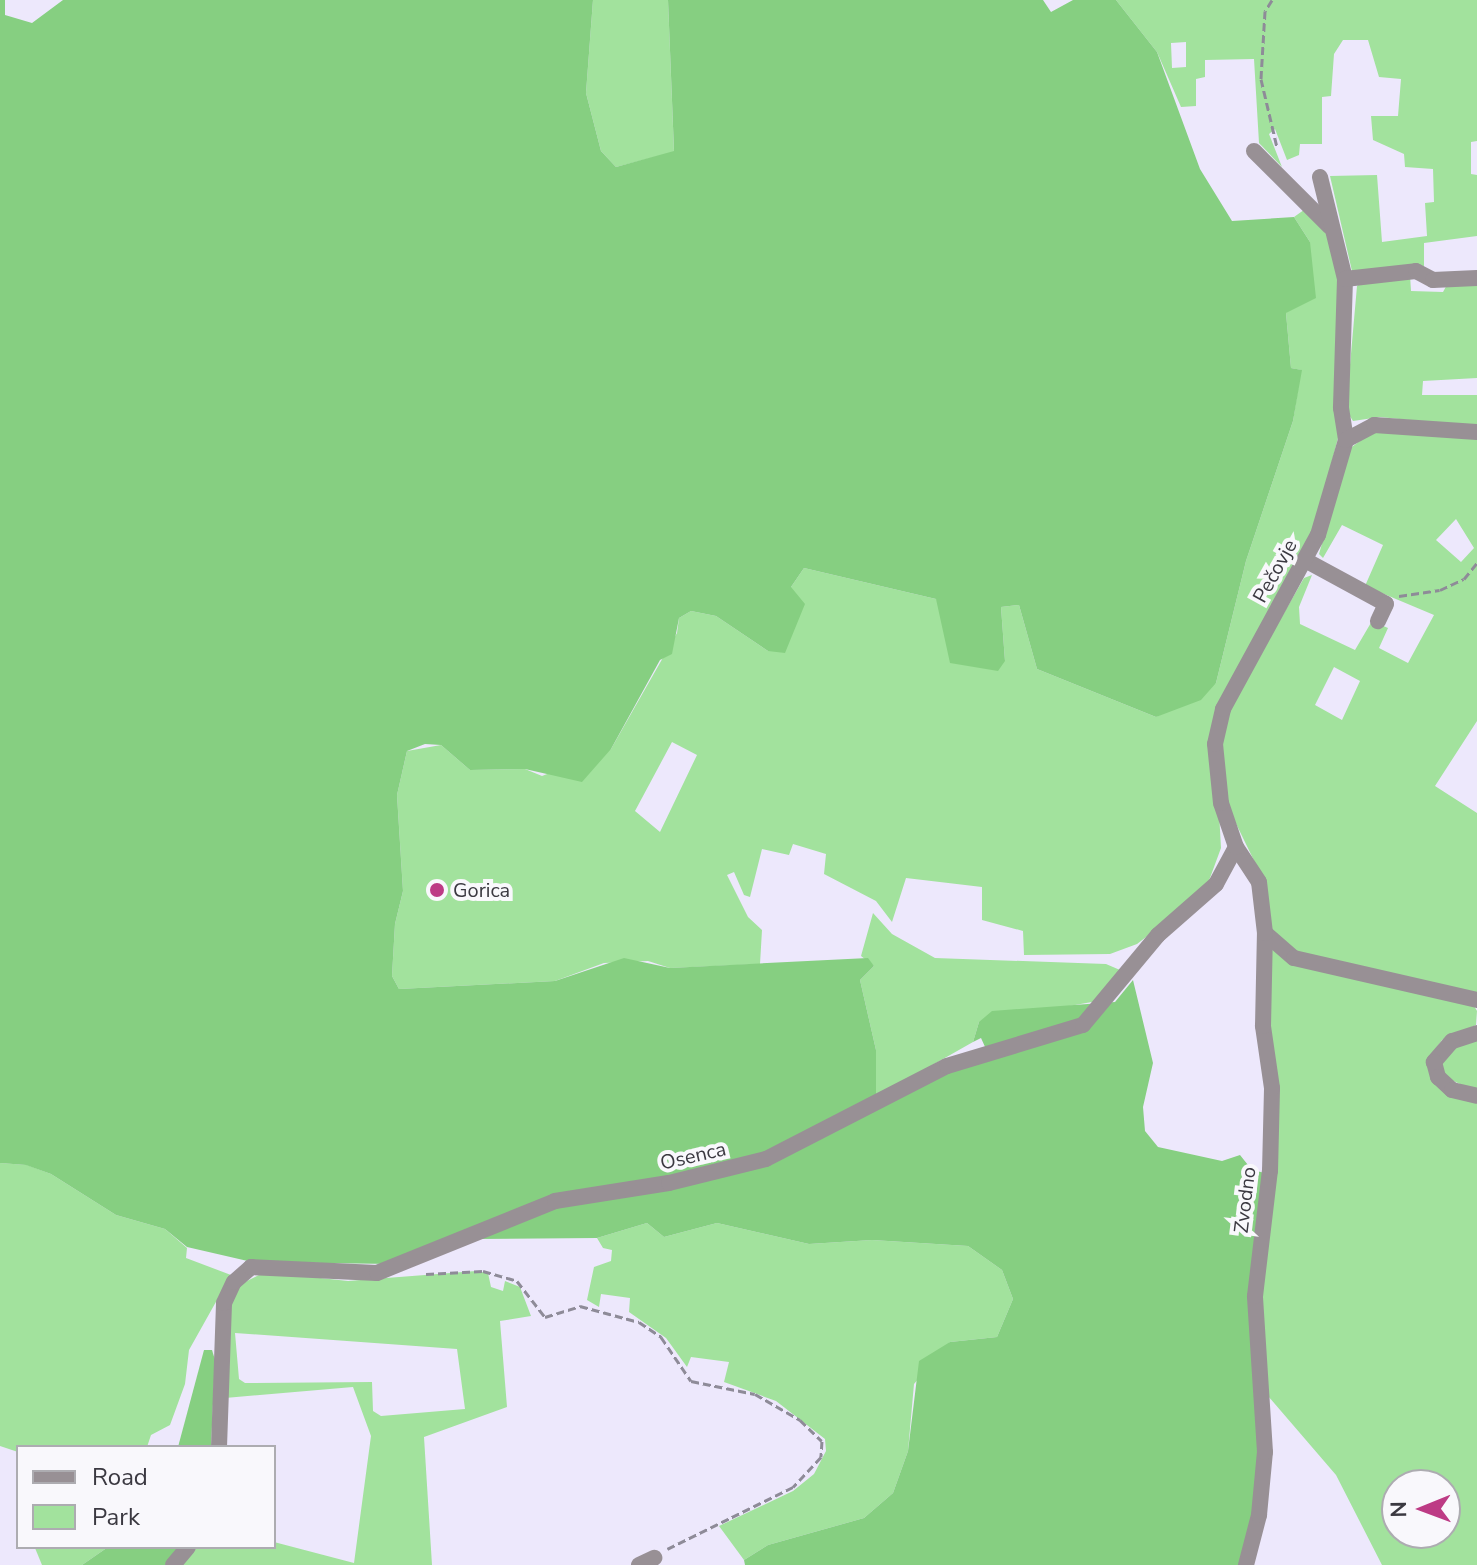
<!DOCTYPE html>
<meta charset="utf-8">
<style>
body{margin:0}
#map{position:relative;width:1477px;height:1565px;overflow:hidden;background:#ede8fc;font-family:"Nunito Sans",sans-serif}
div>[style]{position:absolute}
.green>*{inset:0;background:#a2e29d}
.forest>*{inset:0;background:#86cf81}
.path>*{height:3px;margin-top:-1.5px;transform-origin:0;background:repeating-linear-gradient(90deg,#8e8b98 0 8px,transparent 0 12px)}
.street>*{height:16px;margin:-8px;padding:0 8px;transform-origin:8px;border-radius:8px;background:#989095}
.dots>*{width:22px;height:22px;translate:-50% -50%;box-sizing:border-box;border:4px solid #f9f8fc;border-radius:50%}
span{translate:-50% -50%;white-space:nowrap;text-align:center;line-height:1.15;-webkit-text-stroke:8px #f9f8fc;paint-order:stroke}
.street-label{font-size:20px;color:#3b3941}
.poi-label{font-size:20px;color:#3b3941}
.left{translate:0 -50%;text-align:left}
.legend{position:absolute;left:16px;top:1445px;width:260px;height:104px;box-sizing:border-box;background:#f9f8fc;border:2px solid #adacb1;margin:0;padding:10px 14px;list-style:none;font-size:24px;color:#3b3941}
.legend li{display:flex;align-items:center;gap:16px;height:40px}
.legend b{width:40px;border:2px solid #adacb1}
.north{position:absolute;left:1381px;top:1469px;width:80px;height:80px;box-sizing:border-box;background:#f9f8fc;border:2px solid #adacb1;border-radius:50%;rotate:269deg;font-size:22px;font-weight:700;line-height:32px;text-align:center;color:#3b3941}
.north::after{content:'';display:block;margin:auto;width:28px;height:36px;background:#bd3b85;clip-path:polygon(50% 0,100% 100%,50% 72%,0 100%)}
</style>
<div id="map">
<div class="green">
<i style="clip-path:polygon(593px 0,668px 0,674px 152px,616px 167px,601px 151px,586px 93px)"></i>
<i style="clip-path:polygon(evenodd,1116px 0,1477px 0,1477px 141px,1471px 142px,1471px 174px,1477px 175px,1477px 236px,1424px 243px,1424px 266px,1352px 271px,1330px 176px,1377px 175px,1382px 242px,1427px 236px,1425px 203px,1434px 202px,1433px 169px,1405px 167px,1404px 154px,1373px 140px,1371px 116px,1398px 116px,1401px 79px,1379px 77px,1368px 40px,1343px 40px,1334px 54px,1331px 96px,1322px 97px,1322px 144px,1300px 144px,1299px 155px,1287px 160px,1275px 129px,1269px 134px,1282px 167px,1259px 143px,1254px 59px,1205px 60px,1205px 77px,1196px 79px,1196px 106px,1181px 107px,1157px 52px,1116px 0,1186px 42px,1186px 67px,1172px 68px,1171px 43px,1186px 42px)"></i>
<i style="clip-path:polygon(evenodd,1308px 207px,1327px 231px,1340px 275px,1338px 438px,1313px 535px,1214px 721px,1221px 848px,1207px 886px,1190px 903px,1137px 944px,1110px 954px,1024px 955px,1023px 931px,982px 920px,982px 887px,906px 878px,892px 922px,876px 901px,824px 874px,826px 854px,793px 844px,789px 855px,762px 849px,750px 897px,744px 895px,734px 872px,727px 875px,748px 917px,762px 930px,760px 964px,670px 968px,648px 961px,604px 963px,555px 981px,399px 989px,392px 976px,395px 924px,403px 891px,397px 795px,407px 751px,441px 745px,470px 770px,525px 769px,542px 776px,611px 749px,677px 633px,679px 618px,691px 611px,716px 616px,768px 651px,791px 587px,804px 568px,936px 599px,1005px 661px,1001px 607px,1019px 605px,1037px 669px,1156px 717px,1216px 683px,1246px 561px,1293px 421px,1301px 370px,1291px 368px,1286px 313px,1310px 242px,1294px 217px,1308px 207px,672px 742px,697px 755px,660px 832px,635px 811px,672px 742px)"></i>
<i style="clip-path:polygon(1410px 275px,1411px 291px,1443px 292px,1449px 281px,1477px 280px,1477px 378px,1423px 381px,1422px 395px,1477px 395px,1477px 427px,1380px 417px,1353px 421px,1346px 410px,1357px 286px,1367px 278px)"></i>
<i style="clip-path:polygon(evenodd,1375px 430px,1477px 438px,1477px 721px,1435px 786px,1477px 813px,1477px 993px,1293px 952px,1273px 934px,1262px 877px,1225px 801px,1220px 751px,1231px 705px,1304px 578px,1312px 575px,1299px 607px,1300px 624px,1355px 650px,1372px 621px,1388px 628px,1379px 648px,1408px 663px,1434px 615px,1365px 586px,1383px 545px,1342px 525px,1323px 558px,1319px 554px,1349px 449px,1375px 430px,1456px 519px,1474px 548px,1461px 562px,1436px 540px,1456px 519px,1375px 430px,1334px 667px,1360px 681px,1342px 720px,1315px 705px,1334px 667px)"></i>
<i style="clip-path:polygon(873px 913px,892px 934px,935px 958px,1106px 964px,1120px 970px,1103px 1000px,979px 1022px,973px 1042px,876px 1097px,876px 1050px,860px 980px,874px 966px,861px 956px)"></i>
<i style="clip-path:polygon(evenodd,1270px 942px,1473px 1004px,1477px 1011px,1476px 1025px,1442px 1040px,1429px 1058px,1430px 1067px,1477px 1101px,1477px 1565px,1382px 1565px,1336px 1475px,1268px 1396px,1261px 1338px,1271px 1051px,1270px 942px,1397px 1485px,1445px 1485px,1445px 1533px,1397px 1533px,1397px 1485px)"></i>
<i style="clip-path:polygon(1477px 1039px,1477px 1092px,1445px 1077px,1441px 1065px,1451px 1047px)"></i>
<i style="clip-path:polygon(0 1163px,27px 1165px,51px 1174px,116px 1215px,165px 1229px,187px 1248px,186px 1258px,231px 1275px,189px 1350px,185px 1384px,170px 1425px,151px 1435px,147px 1447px,18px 1447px,18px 1452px,0 1446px)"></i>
<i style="clip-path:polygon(647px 1223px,664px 1237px,717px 1223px,809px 1244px,872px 1240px,968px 1246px,1002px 1270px,1013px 1299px,997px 1337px,950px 1342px,914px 1384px,908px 1451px,893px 1493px,864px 1518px,768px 1545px,744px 1560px,719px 1526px,793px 1491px,814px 1474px,826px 1451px,825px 1439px,776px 1401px,724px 1382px,729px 1362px,691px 1357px,687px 1367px,666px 1338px,629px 1312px,630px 1298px,601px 1294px,599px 1307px,587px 1300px,594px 1267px,611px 1261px,612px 1250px,603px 1248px,597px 1238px)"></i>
<i style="clip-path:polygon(evenodd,476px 1271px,488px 1273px,491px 1287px,503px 1291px,505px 1281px,520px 1287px,531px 1316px,500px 1321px,507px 1407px,424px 1437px,432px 1565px,182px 1565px,196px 1547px,274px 1547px,274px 1542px,354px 1563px,371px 1436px,353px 1387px,225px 1398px,226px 1312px,239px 1285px,265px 1272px,348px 1281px,476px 1271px,235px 1333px,457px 1349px,465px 1409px,381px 1416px,373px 1411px,372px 1382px,245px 1383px,239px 1379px,235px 1333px)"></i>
<i style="clip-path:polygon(108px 1547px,82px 1565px,42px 1565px,35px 1548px)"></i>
</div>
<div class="forest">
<i style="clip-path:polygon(0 0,5px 0,5px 15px,32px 23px,63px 0,593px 0,586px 93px,601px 151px,616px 167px,674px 151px,668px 0,1043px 0,1051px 12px,1073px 0,1116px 0,1157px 52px,1200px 169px,1232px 221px,1294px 217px,1310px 242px,1316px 298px,1286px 313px,1291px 368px,1302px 370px,1293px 421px,1246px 561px,1216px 683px,1201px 700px,1156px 717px,1037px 669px,1019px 605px,1001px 607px,1005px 661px,998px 671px,950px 663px,936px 599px,804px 568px,791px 587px,805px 604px,785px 653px,768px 651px,716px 616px,691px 611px,679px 618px,672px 654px,660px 660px,611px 749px,582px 782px,525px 769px,470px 770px,441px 745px,425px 744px,407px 751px,397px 795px,403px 891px,395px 924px,392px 976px,399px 989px,555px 981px,624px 958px,670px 968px,868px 958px,874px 966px,860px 980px,876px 1050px,876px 1097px,986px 1049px,981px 1038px,973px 1042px,979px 1022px,992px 1011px,1115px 1002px,1133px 980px,1153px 1063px,1143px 1107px,1145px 1131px,1158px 1147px,1222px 1161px,1240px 1155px,1252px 1170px,1265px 1173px,1260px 1488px,1242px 1565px,745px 1565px,744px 1560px,768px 1545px,864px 1518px,893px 1493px,908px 1451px,919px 1361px,950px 1342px,997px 1337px,1013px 1299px,1002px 1270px,968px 1246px,872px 1240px,809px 1244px,717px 1223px,664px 1237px,647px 1223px,597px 1238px,475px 1239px,392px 1264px,252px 1262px,187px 1247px,165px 1229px,116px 1215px,51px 1174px,26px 1165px,0 1163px)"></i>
<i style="clip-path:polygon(204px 1350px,212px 1350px,215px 1360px,211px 1447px,178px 1447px)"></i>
<i style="clip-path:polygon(108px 1547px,180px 1547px,165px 1565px,82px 1565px)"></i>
</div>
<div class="path">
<i style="left:1272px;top:0;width:13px;rotate:122deg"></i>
<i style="left:1265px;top:11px;width:68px;rotate:93.4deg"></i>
<i style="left:1261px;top:79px;width:70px;rotate:76.8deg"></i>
<i style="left:1399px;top:596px;width:41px;rotate:-8.3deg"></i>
<i style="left:1440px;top:590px;width:26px;rotate:-25deg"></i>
<i style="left:1464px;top:579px;width:21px;rotate:-51deg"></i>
<i style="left:426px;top:1274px;width:57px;rotate:-3deg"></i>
<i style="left:483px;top:1271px;width:35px;rotate:16deg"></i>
<i style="left:517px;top:1281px;width:46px;rotate:52.1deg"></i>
<i style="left:545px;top:1317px;width:37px;rotate:-17deg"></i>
<i style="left:580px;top:1306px;width:61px;rotate:15.2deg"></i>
<i style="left:639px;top:1322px;width:27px;rotate:34deg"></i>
<i style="left:661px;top:1337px;width:53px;rotate:55.7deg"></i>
<i style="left:691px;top:1381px;width:65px;rotate:11.5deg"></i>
<i style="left:755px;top:1394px;width:52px;rotate:30deg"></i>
<i style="left:800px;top:1420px;width:30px;rotate:44deg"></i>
<i style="left:822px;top:1441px;width:16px;rotate:94deg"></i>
<i style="left:821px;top:1457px;width:41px;rotate:133deg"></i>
<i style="left:793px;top:1487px;width:140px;rotate:153.8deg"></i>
</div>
<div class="street">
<i style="left:1254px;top:151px;width:107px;rotate:45deg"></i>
<i style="left:1320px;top:177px;width:105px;rotate:76.2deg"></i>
<i style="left:1345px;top:279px;width:129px;rotate:91.8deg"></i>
<i style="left:1341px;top:408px;width:32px;rotate:81deg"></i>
<i style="left:1345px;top:279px;width:71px;rotate:-6.4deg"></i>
<i style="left:1416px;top:271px;width:19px;rotate:28deg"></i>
<i style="left:1433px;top:280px;width:44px;rotate:-2.6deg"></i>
<i style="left:1305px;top:560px;width:92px;rotate:28.5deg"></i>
<i style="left:1386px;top:604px;width:19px;rotate:115deg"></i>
<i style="left:1265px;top:933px;width:38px;rotate:41deg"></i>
<i style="left:1294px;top:958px;width:188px;rotate:12.9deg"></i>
<i style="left:1477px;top:1033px;width:26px;rotate:162deg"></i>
<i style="left:1452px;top:1041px;width:28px;rotate:131deg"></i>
<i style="left:1434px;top:1062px;width:16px;rotate:75deg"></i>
<i style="left:1438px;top:1077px;width:19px;rotate:43deg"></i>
<i style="left:1452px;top:1090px;width:26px;rotate:13deg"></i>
<i style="left:219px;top:1447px;width:144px;rotate:-88deg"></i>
<i style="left:224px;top:1303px;width:23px;rotate:-65deg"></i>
<i style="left:234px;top:1282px;width:23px;rotate:-41deg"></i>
<i style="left:251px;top:1267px;width:126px;rotate:2.7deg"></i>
<i style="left:377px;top:1273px;width:192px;rotate:-22deg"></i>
<i style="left:555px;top:1201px;width:115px;rotate:-9deg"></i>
<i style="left:669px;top:1183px;width:100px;rotate:-13.9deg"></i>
<i style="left:766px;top:1159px;width:203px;rotate:-27.2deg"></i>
<i style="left:947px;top:1066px;width:142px;rotate:-16.8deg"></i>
<i style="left:1083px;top:1025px;width:117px;rotate:-50.2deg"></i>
<i style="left:1158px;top:935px;width:77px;rotate:-41.3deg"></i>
<i style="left:1216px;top:884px;width:42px;rotate:-61.6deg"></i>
<i style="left:173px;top:1565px;width:23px;rotate:-50deg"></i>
<i style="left:639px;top:1565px;width:17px;rotate:-25deg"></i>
<i style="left:1246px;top:1565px;width:52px;rotate:-75.4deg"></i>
<i style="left:1259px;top:1515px;width:63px;rotate:-84.6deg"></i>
<i style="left:1265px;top:1452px;width:156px;rotate:-93.7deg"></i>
<i style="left:1255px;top:1296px;width:126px;rotate:-83.2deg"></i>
<i style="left:1270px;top:1171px;width:83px;rotate:-88.6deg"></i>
<i style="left:1272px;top:1088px;width:63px;rotate:-98.3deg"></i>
<i style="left:1263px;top:1026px;width:93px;rotate:-88.8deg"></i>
<i style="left:1265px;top:933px;width:51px;rotate:-96.7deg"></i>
<i style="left:1259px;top:882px;width:42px;rotate:-123.3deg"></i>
<i style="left:1236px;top:847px;width:46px;rotate:-108.8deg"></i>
<i style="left:1221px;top:803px;width:59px;rotate:-95.8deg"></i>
<i style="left:1215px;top:744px;width:36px;rotate:-77deg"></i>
<i style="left:1223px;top:709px;width:198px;rotate:-61.4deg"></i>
<i style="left:1318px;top:535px;width:99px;rotate:-73.6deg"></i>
<i style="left:1346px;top:440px;width:32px;rotate:-28deg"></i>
<i style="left:1374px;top:425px;width:103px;rotate:3.9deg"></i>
</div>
<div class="dots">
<i style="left:437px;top:890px;background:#bd3b85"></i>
</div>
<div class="street-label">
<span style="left:1275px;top:571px;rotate:-61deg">Pečovje</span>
<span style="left:693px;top:1156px;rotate:-13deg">Osenca</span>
<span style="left:1245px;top:1200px;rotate:-83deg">Zvodno</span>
</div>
<div class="poi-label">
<span class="left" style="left:453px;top:890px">Gorica</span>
</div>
<ul class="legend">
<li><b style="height:10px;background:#989095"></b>Road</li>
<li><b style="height:22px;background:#a2e29d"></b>Park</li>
</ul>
<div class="north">N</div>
</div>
